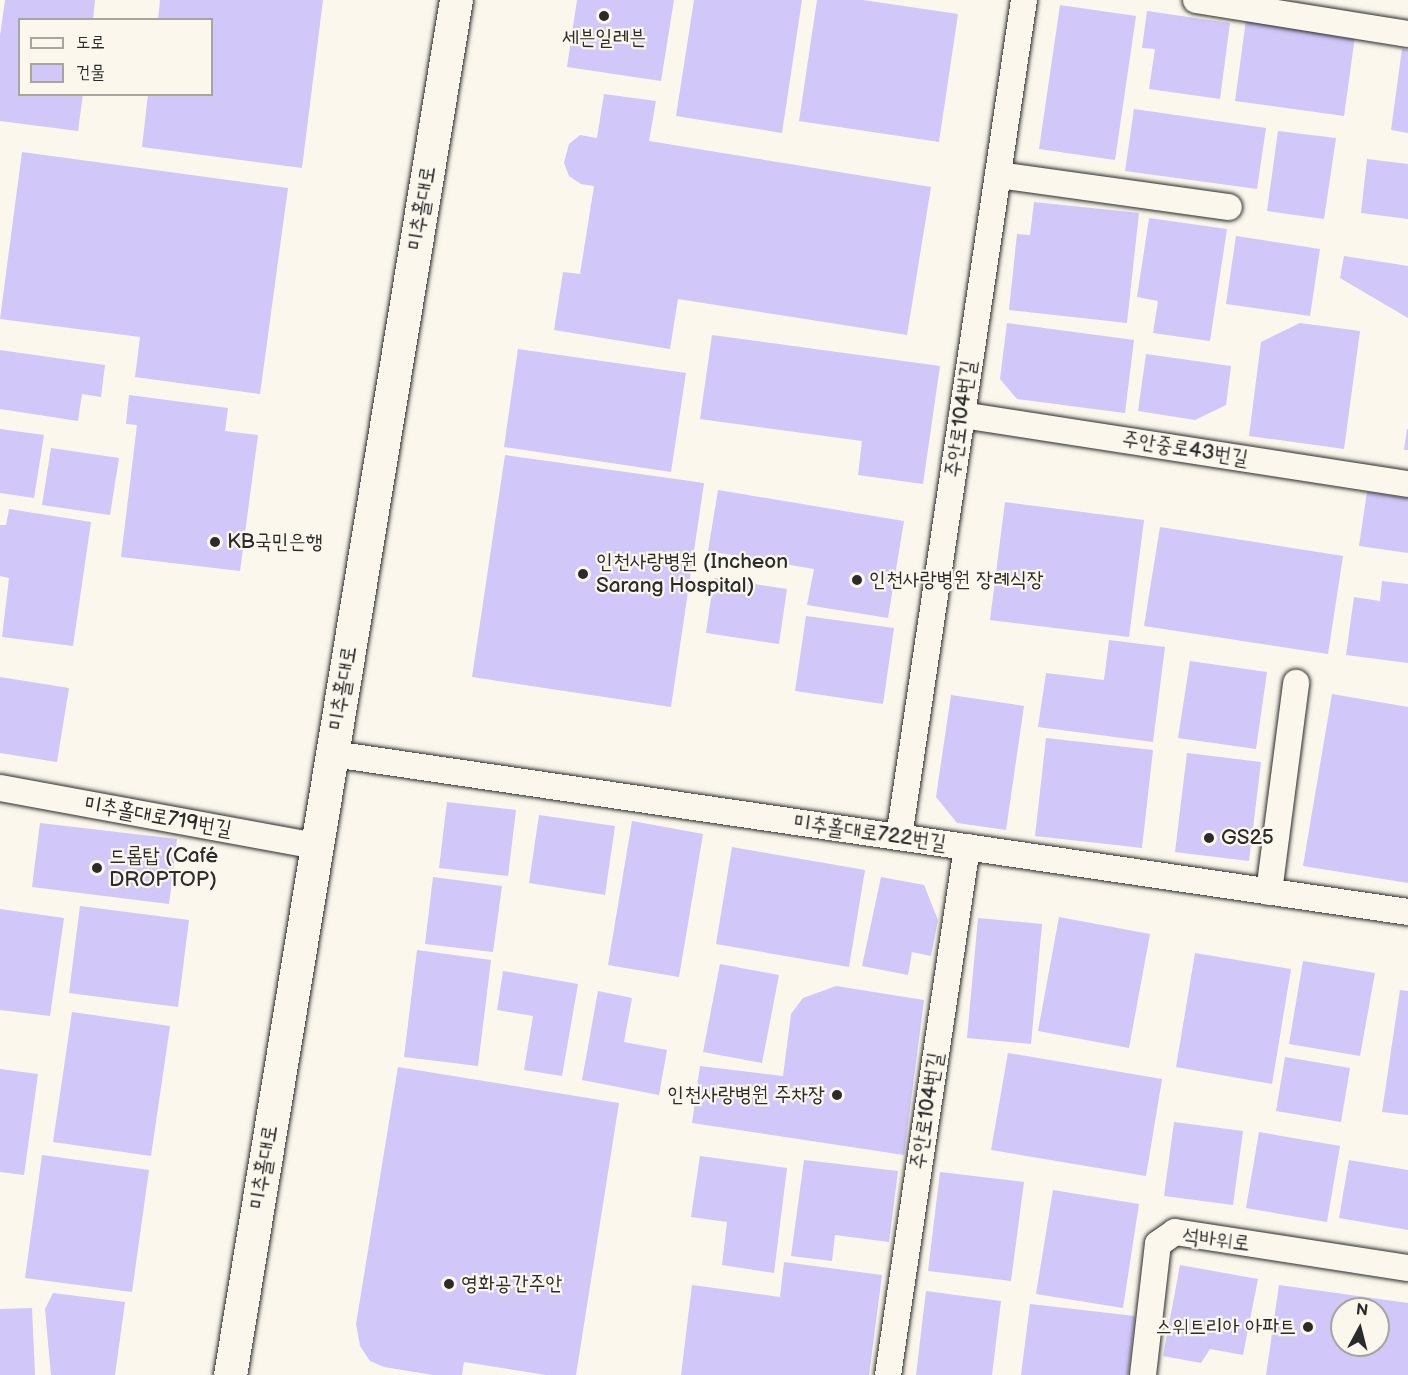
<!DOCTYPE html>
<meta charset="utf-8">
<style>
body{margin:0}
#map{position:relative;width:1408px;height:1375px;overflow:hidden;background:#fbf7ec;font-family:"Balsamiq Sans","Poor Story",sans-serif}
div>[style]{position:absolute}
.building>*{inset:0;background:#d1c7f9}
.roads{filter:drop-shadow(0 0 2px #2b2b2b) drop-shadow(0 0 2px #2b2b2b)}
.service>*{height:26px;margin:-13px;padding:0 13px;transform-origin:13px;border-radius:13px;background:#fbf7ec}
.secondary>*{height:33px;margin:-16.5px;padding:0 16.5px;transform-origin:16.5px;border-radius:16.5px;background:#fbf7ec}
.dots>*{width:16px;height:16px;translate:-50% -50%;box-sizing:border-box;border:3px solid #fbf7ec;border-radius:50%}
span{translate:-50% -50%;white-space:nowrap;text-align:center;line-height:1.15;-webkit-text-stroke:4.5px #fbf7ec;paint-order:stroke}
.poi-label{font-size:21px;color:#2b2b2b}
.left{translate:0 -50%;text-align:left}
.right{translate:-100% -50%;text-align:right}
.street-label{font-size:21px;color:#2b2b2b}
.legend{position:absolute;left:18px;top:18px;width:195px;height:78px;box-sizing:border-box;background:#fbf7ec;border:2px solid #a8a59f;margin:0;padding:8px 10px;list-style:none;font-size:18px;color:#2b2b2b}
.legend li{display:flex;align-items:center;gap:12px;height:30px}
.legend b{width:30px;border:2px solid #a8a59f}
.north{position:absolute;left:1330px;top:1297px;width:60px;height:60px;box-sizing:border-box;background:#fbf7ec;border:2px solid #a8a59f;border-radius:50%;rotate:7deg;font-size:16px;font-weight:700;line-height:24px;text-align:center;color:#2b2b2b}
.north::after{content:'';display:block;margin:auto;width:21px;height:27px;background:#2b2b2b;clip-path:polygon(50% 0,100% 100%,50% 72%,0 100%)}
</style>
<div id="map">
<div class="building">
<i style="clip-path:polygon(5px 0,95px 0,93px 20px,20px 20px,20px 94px,83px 94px,78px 131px,0 121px,0 36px)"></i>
<i style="clip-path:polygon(160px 0,323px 0,302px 168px,142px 147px,148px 94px,212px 94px,212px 20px,158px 20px)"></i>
<i style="clip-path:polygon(577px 0,674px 0,661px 81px,567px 67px)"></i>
<i style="clip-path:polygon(694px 0,802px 0,782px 133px,676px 116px)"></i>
<i style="clip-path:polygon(817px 0,863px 0,958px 14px,939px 142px,799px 121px)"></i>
<i style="clip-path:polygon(1060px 5px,1136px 16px,1115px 160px,1039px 149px)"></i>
<i style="clip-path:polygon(1147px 11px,1230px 23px,1220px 99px,1149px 89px,1155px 49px,1142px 48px)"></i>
<i style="clip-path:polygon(1246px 20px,1355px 36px,1344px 116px,1235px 101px)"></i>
<i style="clip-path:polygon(1402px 49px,1408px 50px,1408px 133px,1391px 130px)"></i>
<i style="clip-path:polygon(604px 94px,656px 101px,649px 141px,931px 187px,907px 335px,678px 299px,670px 349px,554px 330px,563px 272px,580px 274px,594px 186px,581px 184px,569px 176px,564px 163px,569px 144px,580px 135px,597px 138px)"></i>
<i style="clip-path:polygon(1134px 109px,1266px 128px,1257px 189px,1125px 171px)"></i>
<i style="clip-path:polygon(1278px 131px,1336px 138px,1324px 219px,1267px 211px)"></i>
<i style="clip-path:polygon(22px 152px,288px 188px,260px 394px,135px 377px,140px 337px,0 319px)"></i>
<i style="clip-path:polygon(1367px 159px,1408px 164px,1408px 219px,1361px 213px)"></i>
<i style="clip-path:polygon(1034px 202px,1139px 213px,1127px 323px,1009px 310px,1017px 234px,1030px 235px)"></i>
<i style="clip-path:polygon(1149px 218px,1227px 229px,1210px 341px,1153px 333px,1158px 301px,1137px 297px)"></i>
<i style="clip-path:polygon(1236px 236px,1320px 249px,1310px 316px,1226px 304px)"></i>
<i style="clip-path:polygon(1344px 256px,1408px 266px,1408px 318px,1340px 278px)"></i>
<i style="clip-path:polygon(1007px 323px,1134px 340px,1125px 413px,1017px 399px,1000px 379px)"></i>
<i style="clip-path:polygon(1300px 323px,1360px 331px,1344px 449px,1249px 436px,1261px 342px)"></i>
<i style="clip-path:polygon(712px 335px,940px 366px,923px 484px,858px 475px,862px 441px,700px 419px)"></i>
<i style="clip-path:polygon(518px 349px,686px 373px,671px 472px,504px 447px)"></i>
<i style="clip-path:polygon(0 350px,105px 365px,101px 397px,82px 394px,78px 421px,0 409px)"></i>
<i style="clip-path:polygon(1146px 354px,1231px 366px,1226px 405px,1195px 420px,1138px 411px)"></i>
<i style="clip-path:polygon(129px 395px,228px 408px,225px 431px,258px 435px,240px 571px,121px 557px,137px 425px,126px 424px)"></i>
<i style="clip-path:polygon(0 429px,44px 435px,34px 498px,0 493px)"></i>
<i style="clip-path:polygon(1407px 429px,1408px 429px,1408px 450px,1404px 450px)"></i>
<i style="clip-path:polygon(51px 448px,119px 458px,110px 515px,42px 505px)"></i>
<i style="clip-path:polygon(505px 455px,704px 483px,671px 707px,472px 677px)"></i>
<i style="clip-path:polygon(718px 490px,904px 521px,888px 618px,807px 605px,814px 569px,708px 551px)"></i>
<i style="clip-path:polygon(1367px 492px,1408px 498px,1408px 553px,1359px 546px)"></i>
<i style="clip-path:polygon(1005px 502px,1144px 520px,1129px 637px,990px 620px)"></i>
<i style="clip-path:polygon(9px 509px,91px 522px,73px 646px,2px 637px,9px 578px,0 576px,0 525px,6px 525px)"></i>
<i style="clip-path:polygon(1160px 527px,1343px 556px,1328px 654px,1144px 626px)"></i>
<i style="clip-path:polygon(714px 578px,787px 589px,779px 644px,706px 633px)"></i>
<i style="clip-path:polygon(1382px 581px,1408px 584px,1408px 663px,1346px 655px,1354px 597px,1380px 601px)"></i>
<i style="clip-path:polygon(806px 616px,894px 628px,883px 704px,795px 691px)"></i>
<i style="clip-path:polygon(1109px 640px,1165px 647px,1153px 742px,1038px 727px,1046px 673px,1104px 680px)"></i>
<i style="clip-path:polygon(1190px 661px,1267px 672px,1256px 749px,1178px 738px)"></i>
<i style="clip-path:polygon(0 677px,69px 688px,57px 762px,0 753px)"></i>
<i style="clip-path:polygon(1332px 694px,1408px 707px,1408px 883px,1303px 866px)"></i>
<i style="clip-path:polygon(951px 695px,1024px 706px,1006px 830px,957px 823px,936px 797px)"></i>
<i style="clip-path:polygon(1046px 738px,1153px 750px,1142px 848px,1035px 836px)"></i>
<i style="clip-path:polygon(1187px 753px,1261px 762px,1249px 861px,1175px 852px)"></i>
<i style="clip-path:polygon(447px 802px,516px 810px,508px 876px,439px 868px)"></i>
<i style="clip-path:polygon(539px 815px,615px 826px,605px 895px,529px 883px)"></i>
<i style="clip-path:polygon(632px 821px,703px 834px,679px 977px,608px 965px)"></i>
<i style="clip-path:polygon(40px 823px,177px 839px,169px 904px,32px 887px)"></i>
<i style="clip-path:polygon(732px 847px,865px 870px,849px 967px,716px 944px)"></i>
<i style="clip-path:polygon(433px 877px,502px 886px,493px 952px,425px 944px)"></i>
<i style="clip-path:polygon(881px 877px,924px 885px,938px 920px,931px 956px,912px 952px,908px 975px,862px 966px)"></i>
<i style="clip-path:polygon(80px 906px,189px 920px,178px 1007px,69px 993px)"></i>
<i style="clip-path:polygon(0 909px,64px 918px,50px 1016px,0 1010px)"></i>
<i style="clip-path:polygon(1059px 917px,1150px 934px,1129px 1048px,1038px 1031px)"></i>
<i style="clip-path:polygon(978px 918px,1042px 924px,1031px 1044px,967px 1038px)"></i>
<i style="clip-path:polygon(417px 950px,491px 960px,478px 1066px,404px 1057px)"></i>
<i style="clip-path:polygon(1195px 953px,1291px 969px,1272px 1084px,1176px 1067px)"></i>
<i style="clip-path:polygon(1303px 961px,1375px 973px,1360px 1056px,1289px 1044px)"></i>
<i style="clip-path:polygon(720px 964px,779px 975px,762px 1063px,703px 1052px)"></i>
<i style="clip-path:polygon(503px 971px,578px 984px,562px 1076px,524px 1070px,533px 1016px,497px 1010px)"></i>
<i style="clip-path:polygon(836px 986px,924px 1000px,904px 1155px,692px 1123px,700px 1066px,783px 1076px,791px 1014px,803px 998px)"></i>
<i style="clip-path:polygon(1400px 990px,1408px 991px,1408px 1115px,1382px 1112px)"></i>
<i style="clip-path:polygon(598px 991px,632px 998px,624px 1042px,667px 1050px,659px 1095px,582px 1080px)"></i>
<i style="clip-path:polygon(72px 1012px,170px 1026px,151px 1156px,53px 1142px)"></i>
<i style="clip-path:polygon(1008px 1053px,1162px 1079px,1146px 1176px,991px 1150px)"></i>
<i style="clip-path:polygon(1285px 1057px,1350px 1068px,1341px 1122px,1276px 1111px)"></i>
<i style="clip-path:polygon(398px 1067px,619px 1103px,576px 1375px,546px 1375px,464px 1362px,462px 1375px,433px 1375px,384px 1367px,370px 1361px,360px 1346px,356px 1324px)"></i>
<i style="clip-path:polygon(0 1069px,38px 1074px,24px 1175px,0 1172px)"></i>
<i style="clip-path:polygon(1174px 1122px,1243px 1131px,1233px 1205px,1164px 1196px)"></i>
<i style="clip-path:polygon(1259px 1132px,1340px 1146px,1327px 1222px,1246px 1208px)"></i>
<i style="clip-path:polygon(42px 1155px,149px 1170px,132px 1292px,25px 1278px)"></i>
<i style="clip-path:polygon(700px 1156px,787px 1168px,774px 1273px,722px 1265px,727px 1222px,691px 1217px)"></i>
<i style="clip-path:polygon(804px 1160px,898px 1171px,889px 1242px,835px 1235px,832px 1261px,791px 1256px)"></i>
<i style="clip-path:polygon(1349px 1160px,1408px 1170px,1408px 1230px,1339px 1218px)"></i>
<i style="clip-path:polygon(940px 1172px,1024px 1182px,1011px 1281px,928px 1271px)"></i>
<i style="clip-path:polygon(1053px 1190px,1139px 1204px,1123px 1308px,1036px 1294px)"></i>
<i style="clip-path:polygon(784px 1262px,882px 1275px,869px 1375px,681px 1375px,692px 1285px,780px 1297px)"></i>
<i style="clip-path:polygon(1180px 1265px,1258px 1279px,1243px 1355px,1210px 1349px,1201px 1363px,1163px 1356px)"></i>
<i style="clip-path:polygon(evenodd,1279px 1285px,1408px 1303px,1408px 1375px,1266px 1375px,1279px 1285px,1342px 1309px,1378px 1309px,1378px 1345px,1342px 1345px,1342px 1309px)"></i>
<i style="clip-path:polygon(926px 1291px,1001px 1301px,992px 1375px,916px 1375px)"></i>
<i style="clip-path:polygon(53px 1293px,125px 1302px,115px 1375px,51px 1375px,45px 1309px)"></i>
<i style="clip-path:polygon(1030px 1304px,1135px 1316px,1128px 1375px,1021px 1375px)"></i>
<i style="clip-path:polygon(32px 1308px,35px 1375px,0 1375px,0 1309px)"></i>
</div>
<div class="roads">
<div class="service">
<i style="left:1196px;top:0;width:215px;rotate:9.1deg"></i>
<i style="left:998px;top:175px;width:233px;rotate:7.9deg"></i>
<i style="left:962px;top:415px;width:451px;rotate:8.8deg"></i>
<i style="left:333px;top:754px;width:1087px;rotate:8.36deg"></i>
<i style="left:0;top:788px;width:322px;rotate:10.4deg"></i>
<i style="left:899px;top:837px;width:846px;rotate:-81.51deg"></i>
<i style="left:1269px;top:892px;width:211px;rotate:-82.6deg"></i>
<i style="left:888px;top:1375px;width:534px;rotate:-81.49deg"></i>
<i style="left:1143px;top:1375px;width:132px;rotate:-83.5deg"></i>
<i style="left:1158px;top:1244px;width:21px;rotate:-35deg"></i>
<i style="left:1175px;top:1232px;width:236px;rotate:8.8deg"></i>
</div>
<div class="secondary">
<i style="left:230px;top:1375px;width:1393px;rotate:-80.67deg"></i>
</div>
</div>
<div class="dots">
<i style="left:604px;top:16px;background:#2b2b2b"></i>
<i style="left:215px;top:542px;background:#2b2b2b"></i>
<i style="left:583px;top:574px;background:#2b2b2b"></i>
<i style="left:857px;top:580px;background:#2b2b2b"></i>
<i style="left:1209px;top:838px;background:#2b2b2b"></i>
<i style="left:97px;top:868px;background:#2b2b2b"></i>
<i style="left:837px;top:1095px;background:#2b2b2b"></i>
<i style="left:449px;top:1284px;background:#2b2b2b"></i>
<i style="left:1308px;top:1327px;background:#2b2b2b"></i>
</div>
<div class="poi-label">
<span style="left:604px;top:38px">세븐일레븐</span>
<span class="left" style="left:227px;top:542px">KB국민은행</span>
<span class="left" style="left:596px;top:574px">인천사랑병원 (Incheon<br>Sarang Hospital)</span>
<span class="left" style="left:869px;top:580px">인천사랑병원 장례식장</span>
<span class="left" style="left:1221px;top:838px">GS25</span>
<span class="left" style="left:109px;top:868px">드롭탑 (Café<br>DROPTOP)</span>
<span class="right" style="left:825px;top:1095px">인천사랑병원 주차장</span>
<span class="left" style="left:461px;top:1284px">영화공간주안</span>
<span class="right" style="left:1296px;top:1327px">스위트리아 아파트</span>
</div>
<div class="street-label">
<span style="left:422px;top:208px;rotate:-81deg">미추홀대로</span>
<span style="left:961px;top:419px;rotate:-82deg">주안로104번길</span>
<span style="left:1185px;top:449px;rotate:9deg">주안중로43번길</span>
<span style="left:343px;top:688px;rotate:-81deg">미추홀대로</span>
<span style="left:158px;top:817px;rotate:10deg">미추홀대로719번길</span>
<span style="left:870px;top:833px;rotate:8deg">미추홀대로722번길</span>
<span style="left:927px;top:1111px;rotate:-81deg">주안로104번길</span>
<span style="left:264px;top:1167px;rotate:-81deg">미추홀대로</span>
<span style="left:1216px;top:1240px;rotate:7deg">석바위로</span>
</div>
<ul class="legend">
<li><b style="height:8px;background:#fbf7ec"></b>도로</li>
<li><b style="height:16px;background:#d1c7f9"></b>건물</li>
</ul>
<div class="north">N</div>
</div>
